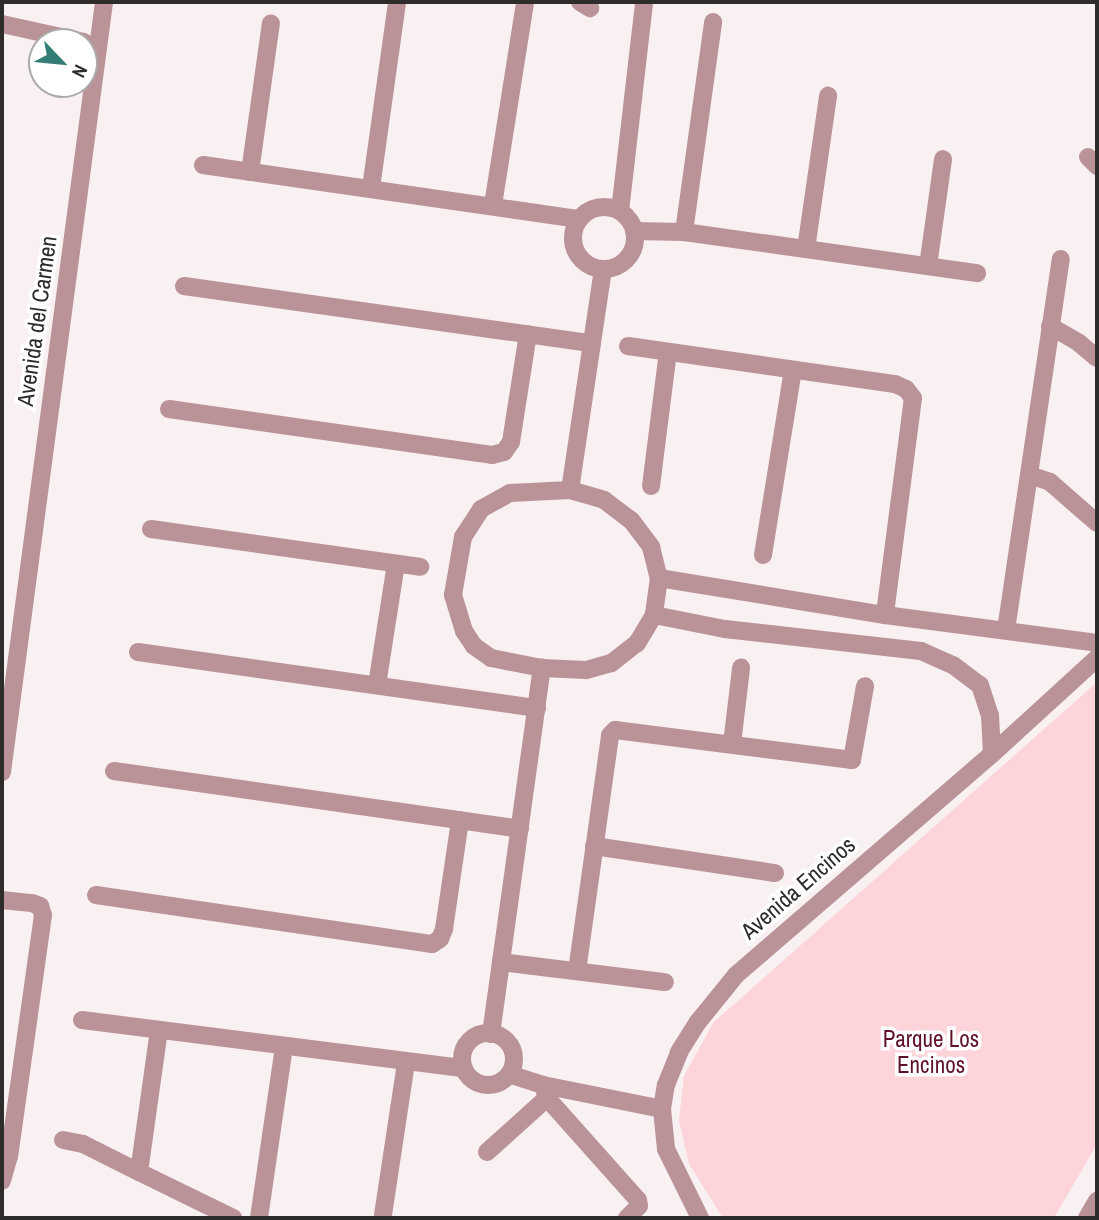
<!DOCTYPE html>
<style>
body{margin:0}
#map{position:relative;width:1099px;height:1220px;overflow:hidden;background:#f8f0f1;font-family:"Archivo Narrow",sans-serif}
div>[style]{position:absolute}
.green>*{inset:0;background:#fcd4da}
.minor>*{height:18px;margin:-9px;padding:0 9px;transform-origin:9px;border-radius:9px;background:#ba9399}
.minor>.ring{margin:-9px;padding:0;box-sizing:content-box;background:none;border:18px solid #ba9399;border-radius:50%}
span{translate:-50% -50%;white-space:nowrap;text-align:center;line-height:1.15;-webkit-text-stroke:7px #fff;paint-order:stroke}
.street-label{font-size:23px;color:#2e2b2b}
.park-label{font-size:23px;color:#5f1329}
.frame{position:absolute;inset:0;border:4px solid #2e2b2b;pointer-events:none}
.north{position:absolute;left:28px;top:28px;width:70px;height:70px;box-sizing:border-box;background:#fff;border:2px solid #abaaaa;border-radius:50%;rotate:116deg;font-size:19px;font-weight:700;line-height:28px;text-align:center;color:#2e2b2b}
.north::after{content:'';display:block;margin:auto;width:24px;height:32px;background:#347c76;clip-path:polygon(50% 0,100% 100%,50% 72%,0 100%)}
</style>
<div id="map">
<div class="green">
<i style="clip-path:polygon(1097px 682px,1097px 1144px,1054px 1218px,723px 1218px,689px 1164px,679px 1120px,684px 1076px,713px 1023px)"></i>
</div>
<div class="minor">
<i style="left:580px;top:2px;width:12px;rotate:31deg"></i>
<i style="left:2px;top:24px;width:84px;rotate:12.4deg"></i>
<i style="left:1088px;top:157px;width:13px;rotate:45deg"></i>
<i style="left:203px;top:165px;width:380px;rotate:8.2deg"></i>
<i style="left:250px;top:172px;width:150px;rotate:-82deg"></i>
<i style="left:371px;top:188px;width:188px;rotate:-82deg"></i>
<i style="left:493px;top:205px;width:206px;rotate:-81deg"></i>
<i class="ring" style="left:573px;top:207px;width:44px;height:44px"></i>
<i style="left:620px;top:211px;width:210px;rotate:-83.4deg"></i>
<i style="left:634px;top:231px;width:50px;rotate:1.1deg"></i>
<i style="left:684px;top:232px;width:296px;rotate:8deg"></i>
<i style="left:684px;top:232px;width:212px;rotate:-82.1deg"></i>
<i style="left:806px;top:249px;width:155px;rotate:-81.8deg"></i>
<i style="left:928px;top:266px;width:108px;rotate:-82deg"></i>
<i style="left:184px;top:286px;width:412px;rotate:8deg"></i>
<i style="left:1050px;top:326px;width:34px;rotate:30deg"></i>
<i style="left:1079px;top:343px;width:23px;rotate:40deg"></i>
<i style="left:628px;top:346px;width:270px;rotate:8.1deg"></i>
<i style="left:895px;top:384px;width:12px;rotate:24deg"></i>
<i style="left:906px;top:389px;width:11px;rotate:52deg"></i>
<i style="left:913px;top:398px;width:219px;rotate:97.4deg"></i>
<i style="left:169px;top:409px;width:326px;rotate:8.1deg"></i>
<i style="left:492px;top:455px;width:12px;rotate:-14deg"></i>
<i style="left:504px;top:452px;width:12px;rotate:-55deg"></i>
<i style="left:511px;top:442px;width:109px;rotate:-81.1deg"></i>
<i style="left:1029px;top:475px;width:22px;rotate:18deg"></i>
<i style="left:1050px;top:482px;width:62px;rotate:41.1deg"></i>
<i style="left:651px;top:486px;width:135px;rotate:-82.8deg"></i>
<i style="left:570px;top:490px;width:35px;rotate:16deg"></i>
<i style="left:604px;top:500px;width:34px;rotate:37deg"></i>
<i style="left:631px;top:520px;width:34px;rotate:53deg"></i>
<i style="left:651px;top:547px;width:32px;rotate:76deg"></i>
<i style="left:659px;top:578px;width:37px;rotate:98deg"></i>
<i style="left:654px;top:615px;width:33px;rotate:121deg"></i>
<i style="left:637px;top:643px;width:33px;rotate:142deg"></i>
<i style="left:611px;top:663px;width:26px;rotate:164deg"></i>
<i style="left:586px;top:670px;width:44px;rotate:-177.4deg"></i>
<i style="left:542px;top:668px;width:52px;rotate:-168.9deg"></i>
<i style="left:491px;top:658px;width:21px;rotate:-145deg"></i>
<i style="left:474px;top:646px;width:18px;rotate:-124deg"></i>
<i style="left:464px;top:631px;width:38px;rotate:-107deg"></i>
<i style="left:453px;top:595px;width:59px;rotate:-80.2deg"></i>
<i style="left:463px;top:537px;width:33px;rotate:-57deg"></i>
<i style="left:481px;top:509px;width:33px;rotate:-29deg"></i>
<i style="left:510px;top:493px;width:60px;rotate:-2.9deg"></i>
<i style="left:570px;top:490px;width:222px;rotate:-81.5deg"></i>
<i style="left:151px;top:529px;width:272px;rotate:8deg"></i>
<i style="left:763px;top:555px;width:187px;rotate:-80.8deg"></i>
<i style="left:659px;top:578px;width:229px;rotate:9.3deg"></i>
<i style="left:885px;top:615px;width:214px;rotate:7.5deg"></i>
<i style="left:654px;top:615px;width:72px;rotate:11.2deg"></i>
<i style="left:725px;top:629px;width:197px;rotate:6.4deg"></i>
<i style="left:921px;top:651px;width:35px;rotate:24deg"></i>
<i style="left:953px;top:665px;width:34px;rotate:37deg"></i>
<i style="left:980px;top:685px;width:32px;rotate:72deg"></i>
<i style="left:990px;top:715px;width:39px;rotate:87deg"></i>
<i style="left:1006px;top:630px;width:375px;rotate:-81.6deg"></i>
<i style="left:138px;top:652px;width:403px;rotate:8deg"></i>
<i style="left:377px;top:685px;width:122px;rotate:-81.1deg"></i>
<i style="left:732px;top:744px;width:77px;rotate:-83.2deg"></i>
<i style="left:114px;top:771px;width:410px;rotate:8.1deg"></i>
<i style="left:2px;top:772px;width:777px;rotate:-82.45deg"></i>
<i style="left:594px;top:846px;width:183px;rotate:8.5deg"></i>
<i style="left:96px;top:895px;width:340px;rotate:8.3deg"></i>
<i style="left:432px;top:944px;width:9px;rotate:-32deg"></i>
<i style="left:440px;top:939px;width:11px;rotate:-68deg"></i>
<i style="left:444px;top:929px;width:110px;rotate:-81.6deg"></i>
<i style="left:2px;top:900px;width:30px;rotate:6deg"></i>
<i style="left:32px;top:903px;width:9px;rotate:21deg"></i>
<i style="left:40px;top:906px;width:9px;rotate:72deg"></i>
<i style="left:43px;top:915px;width:243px;rotate:98deg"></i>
<i style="left:9px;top:1156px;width:26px;rotate:106deg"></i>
<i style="left:501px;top:962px;width:165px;rotate:7deg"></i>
<i style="left:577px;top:971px;width:238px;rotate:-82deg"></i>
<i style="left:610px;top:735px;width:7px;rotate:-45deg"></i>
<i style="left:615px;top:730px;width:239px;rotate:7.2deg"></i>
<i style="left:852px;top:760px;width:75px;rotate:-80deg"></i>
<i style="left:82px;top:1020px;width:385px;rotate:7.2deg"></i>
<i style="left:159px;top:1030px;width:143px;rotate:98deg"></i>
<i style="left:139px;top:1172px;width:105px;rotate:26.1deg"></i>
<i class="ring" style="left:462px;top:1033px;width:34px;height:34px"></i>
<i style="left:491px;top:1034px;width:370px;rotate:-82.1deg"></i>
<i style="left:509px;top:1074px;width:36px;rotate:18deg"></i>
<i style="left:543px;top:1085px;width:121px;rotate:11.4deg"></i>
<i style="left:543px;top:1085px;width:14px;rotate:73deg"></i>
<i style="left:547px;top:1098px;width:137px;rotate:48.3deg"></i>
<i style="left:638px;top:1200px;width:6px;rotate:81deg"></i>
<i style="left:639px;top:1206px;width:17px;rotate:135deg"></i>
<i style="left:63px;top:1140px;width:20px;rotate:11deg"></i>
<i style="left:83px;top:1144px;width:63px;rotate:26.6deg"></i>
<i style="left:487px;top:1152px;width:81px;rotate:-42deg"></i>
<i style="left:383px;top:1215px;width:154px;rotate:-81.4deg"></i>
<i style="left:259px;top:1218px;width:173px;rotate:-81.7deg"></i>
<i style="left:700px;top:1218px;width:77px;rotate:-116.2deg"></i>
<i style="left:666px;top:1149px;width:40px;rotate:-95.7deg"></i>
<i style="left:662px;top:1109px;width:24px;rotate:-81deg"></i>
<i style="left:666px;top:1085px;width:35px;rotate:-68deg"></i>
<i style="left:679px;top:1052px;width:36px;rotate:-58deg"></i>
<i style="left:698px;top:1022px;width:60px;rotate:-51deg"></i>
<i style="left:736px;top:975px;width:338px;rotate:-40.8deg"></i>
<i style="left:992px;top:754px;width:142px;rotate:-42.4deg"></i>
<i style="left:1087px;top:1218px;width:20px;rotate:-60deg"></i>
</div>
<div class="street-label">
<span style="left:37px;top:321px;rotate:-82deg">Avenida del Carmen</span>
<span style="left:798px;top:888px;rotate:-41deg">Avenida Encinos</span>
</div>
<div class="park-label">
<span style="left:931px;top:1052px">Parque Los<br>Encinos</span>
</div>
<div class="frame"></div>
<div class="north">N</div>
</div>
